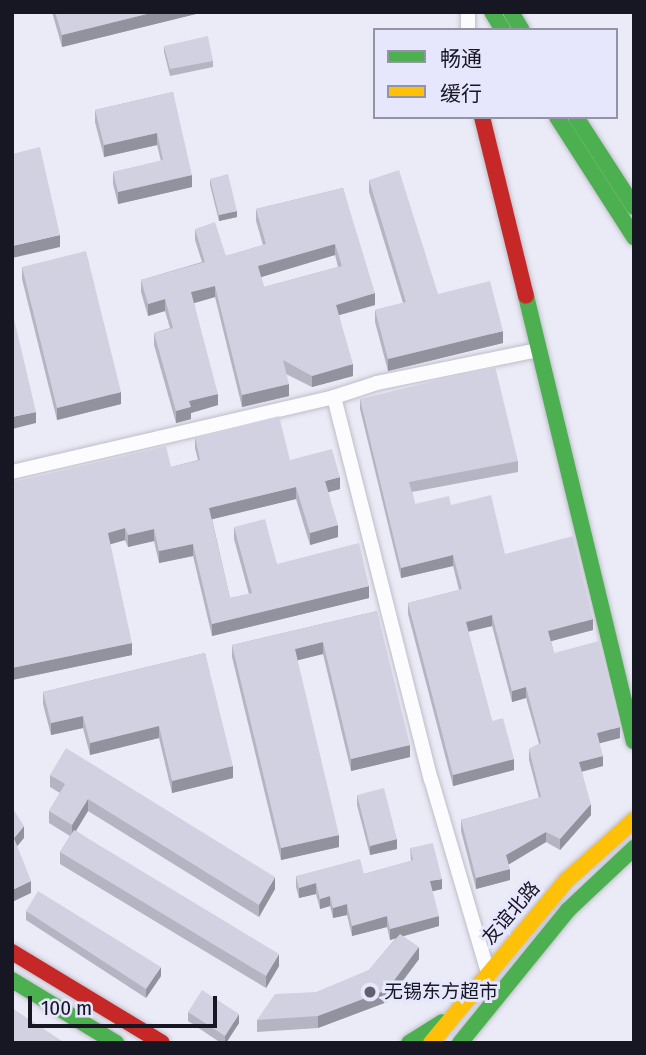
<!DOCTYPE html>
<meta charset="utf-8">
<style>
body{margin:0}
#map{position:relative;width:646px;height:1055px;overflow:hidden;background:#ebebf7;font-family:"Fira Sans Condensed","Noto Sans SC",sans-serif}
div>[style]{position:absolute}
.roads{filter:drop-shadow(0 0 2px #bebec9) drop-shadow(0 0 2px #bebec9)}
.street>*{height:14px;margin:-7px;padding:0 7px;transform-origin:7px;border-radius:7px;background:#fcfcfe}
.fast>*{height:16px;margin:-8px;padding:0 8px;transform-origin:8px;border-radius:8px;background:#4caf50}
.slow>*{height:16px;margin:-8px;padding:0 8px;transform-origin:8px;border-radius:8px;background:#ffc107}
.jam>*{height:16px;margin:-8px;padding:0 8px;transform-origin:8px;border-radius:8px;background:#c62828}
.wall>*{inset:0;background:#b4b4c2}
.shaded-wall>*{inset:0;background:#92929e}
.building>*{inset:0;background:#d1d1e1}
.dots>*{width:19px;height:19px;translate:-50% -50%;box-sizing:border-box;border:4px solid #e6e6fc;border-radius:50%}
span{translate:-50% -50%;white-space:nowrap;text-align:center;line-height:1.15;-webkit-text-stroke:6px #e6e6fc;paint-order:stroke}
.street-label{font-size:19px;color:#171623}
.poi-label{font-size:19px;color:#171623}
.left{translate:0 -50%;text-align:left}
.frame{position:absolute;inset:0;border:14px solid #171623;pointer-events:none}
.legend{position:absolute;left:373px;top:28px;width:245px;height:91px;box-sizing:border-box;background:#e6e6fc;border:2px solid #9393a5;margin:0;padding:9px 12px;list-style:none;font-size:21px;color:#171623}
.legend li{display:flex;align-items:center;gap:14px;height:35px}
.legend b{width:35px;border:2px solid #9393a5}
.scale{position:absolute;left:28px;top:996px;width:189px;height:32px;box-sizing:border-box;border:4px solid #171623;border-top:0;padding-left:9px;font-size:21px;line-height:24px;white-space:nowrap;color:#171623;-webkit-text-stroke:5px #e6e6fc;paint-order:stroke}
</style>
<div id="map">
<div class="roads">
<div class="street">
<i style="left:468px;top:12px;width:18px;rotate:90deg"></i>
<i style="left:334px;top:397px;width:394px;rotate:75.8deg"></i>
<i style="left:431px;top:779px;width:202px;rotate:73.6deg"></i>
<i style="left:12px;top:472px;width:331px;rotate:-13.1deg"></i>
<i style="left:334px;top:397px;width:45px;rotate:-18deg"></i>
<i style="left:377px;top:383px;width:164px;rotate:-11.6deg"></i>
</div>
<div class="fast">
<i style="left:492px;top:12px;width:21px;rotate:59deg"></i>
<i style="left:511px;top:12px;width:21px;rotate:59deg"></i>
<i style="left:557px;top:117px;width:143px;rotate:57.3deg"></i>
<i style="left:576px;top:117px;width:107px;rotate:57.2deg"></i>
<i style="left:526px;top:296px;width:458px;rotate:76.4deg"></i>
<i style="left:12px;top:980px;width:122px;rotate:31.2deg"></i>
<i style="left:409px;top:1043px;width:39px;rotate:-32deg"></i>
<i style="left:460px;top:1043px;width:171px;rotate:-50.9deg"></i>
<i style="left:568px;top:910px;width:91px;rotate:-43.2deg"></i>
</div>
<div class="slow">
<i style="left:431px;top:1043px;width:212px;rotate:-50.2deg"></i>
<i style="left:567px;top:880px;width:90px;rotate:-41.8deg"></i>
</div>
<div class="jam">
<i style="left:482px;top:117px;width:184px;rotate:76.2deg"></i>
<i style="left:12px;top:952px;width:175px;rotate:31.2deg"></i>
</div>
</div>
<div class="wall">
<i style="clip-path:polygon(52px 12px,204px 12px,62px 47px)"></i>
<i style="clip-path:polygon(164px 46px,213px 61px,213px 67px,170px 76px,164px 52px)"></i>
<i style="clip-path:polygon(173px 92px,192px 187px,118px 204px,113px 184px,113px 172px,161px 161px,157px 145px,104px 157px,95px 122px,95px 110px)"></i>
<i style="clip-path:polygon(210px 179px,237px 217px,219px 221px,210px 185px)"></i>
<i style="clip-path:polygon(369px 180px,438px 294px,503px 343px,388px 371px,375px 322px,375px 310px,403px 303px,369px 192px)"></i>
<i style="clip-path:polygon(evenodd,343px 188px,375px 305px,339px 315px,353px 376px,312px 387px,286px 374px,289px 396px,242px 407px,215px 297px,194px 303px,218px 405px,191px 413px,191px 419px,176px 423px,154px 345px,154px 333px,170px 328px,165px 311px,148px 316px,141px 292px,141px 280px,202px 262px,195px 240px,195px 229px,226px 256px,263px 245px,256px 221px,256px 209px,343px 188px,335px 255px,338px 267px,264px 287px,261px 277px,335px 255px)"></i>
<i style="clip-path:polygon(22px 267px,121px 404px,57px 420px,22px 279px)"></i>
<i style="clip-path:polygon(360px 399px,518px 461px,518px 472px,412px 492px,415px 504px,451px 505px,505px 554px,593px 630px,551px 641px,554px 653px,620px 738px,599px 743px,603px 766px,582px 772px,591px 815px,560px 850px,546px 842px,508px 865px,510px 880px,476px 889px,461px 831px,461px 820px,539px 798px,529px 760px,529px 749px,539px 744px,526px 698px,512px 702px,492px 626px,468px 632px,492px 721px,514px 770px,453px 786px,408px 614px,408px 603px,459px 590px,453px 566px,401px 578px,360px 409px)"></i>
<i style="clip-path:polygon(195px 437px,290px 460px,340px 489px,328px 492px,338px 537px,310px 545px,296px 499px,212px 519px,230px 598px,249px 594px,234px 539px,234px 527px,277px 564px,369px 598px,212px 636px,193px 556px,159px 563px,154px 541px,128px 547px,125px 540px,110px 544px,132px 655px,12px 680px,12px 482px,171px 467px,198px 460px,195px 448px)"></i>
<i style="clip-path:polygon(377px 611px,410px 757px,351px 771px,323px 654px,297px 660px,339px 847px,281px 860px,232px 657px,232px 645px)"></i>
<i style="clip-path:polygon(205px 653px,233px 778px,172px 793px,159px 738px,90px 755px,83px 728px,51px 735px,43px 704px,43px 692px)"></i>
<i style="clip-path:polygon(50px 775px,275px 889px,259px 917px,88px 811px,76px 831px,279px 966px,266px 988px,60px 864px,60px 852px,70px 836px,49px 823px,49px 811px,60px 793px,50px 787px)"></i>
<i style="clip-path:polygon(357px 795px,397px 849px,370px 855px,357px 805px)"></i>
<i style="clip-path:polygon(410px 848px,442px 889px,432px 891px,439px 926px,403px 936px,419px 959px,387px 1002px,318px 1028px,257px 1032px,257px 1020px,369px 970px,396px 938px,390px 940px,387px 927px,352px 936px,347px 915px,333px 918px,330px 906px,320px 909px,316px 894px,299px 898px,296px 887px,296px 876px,364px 874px,411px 861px)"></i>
<i style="clip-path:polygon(26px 911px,161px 976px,146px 998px,26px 920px)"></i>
<i style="clip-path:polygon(188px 1012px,239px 1023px,226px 1043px,221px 1043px,188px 1021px)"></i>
</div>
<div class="shaded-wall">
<i style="clip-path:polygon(155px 12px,204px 12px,62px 47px,62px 35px)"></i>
<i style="clip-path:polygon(157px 133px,157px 145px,104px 157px,104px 145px)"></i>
<i style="clip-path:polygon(192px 175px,192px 187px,118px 204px,118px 192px)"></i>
<i style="clip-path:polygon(237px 211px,237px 217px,219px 221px,219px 215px)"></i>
<i style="clip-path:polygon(60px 235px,60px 247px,12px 258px,12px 246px)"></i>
<i style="clip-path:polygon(335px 244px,335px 255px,258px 278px,258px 266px)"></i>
<i style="clip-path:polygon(215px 286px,215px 297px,191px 304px,191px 292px)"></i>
<i style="clip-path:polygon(375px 293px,375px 305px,336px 316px,336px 305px)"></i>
<i style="clip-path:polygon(165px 299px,165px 311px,148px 316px,148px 304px)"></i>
<i style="clip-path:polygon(503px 331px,503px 343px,388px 371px,388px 359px)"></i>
<i style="clip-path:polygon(353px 364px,353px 376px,312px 387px,312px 376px)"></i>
<i style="clip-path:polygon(289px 384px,289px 396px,242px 407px,242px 395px)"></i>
<i style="clip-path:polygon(121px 392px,121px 404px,57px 420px,57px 408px)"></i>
<i style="clip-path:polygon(218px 394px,218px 405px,191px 413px,191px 419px,176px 423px,176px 411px,189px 401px)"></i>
<i style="clip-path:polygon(36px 412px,36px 423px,12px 429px,12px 417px)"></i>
<i style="clip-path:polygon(340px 477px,340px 489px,325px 493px,325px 481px)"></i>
<i style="clip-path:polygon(296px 487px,296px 499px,209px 520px,209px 508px)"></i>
<i style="clip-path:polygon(338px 525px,338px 537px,310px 545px,310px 533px)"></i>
<i style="clip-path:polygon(125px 528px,125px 540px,108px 545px,108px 533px)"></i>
<i style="clip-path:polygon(154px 529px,154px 541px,128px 547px,128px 535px)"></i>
<i style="clip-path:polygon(193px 544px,193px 556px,159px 563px,159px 551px)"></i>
<i style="clip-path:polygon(453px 555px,453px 566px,401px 578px,401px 568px)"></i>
<i style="clip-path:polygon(369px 586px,369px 598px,212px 636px,212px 624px)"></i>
<i style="clip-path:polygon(492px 615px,492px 626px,466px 632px,466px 622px)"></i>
<i style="clip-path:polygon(593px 619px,593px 630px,548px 642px,548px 631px)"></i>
<i style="clip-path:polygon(323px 642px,323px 654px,295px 661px,295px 649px)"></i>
<i style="clip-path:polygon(132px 643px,132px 655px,12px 680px,12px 668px)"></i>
<i style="clip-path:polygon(526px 687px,526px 698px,512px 702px,512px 691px)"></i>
<i style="clip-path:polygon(83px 716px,83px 728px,51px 735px,51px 723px)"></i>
<i style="clip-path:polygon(159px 726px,159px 738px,90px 755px,90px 743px)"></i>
<i style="clip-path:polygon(620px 727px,620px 738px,597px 744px,597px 733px)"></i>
<i style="clip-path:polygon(410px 745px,410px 757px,351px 771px,351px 759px)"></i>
<i style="clip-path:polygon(603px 756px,603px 766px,579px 772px,579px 762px)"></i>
<i style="clip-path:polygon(514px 759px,514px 770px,453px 786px,453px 775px)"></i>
<i style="clip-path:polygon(233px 766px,233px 778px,172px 793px,172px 781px)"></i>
<i style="clip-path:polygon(88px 799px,88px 811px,72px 837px,72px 825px)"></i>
<i style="clip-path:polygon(591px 804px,591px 815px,560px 850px,560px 839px)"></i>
<i style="clip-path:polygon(24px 826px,24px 838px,14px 850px,14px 838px)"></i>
<i style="clip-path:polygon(546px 832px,546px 842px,506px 866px,506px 855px)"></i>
<i style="clip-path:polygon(339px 835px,339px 847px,281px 860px,281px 848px)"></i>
<i style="clip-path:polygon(397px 839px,397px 849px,370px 855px,370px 846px)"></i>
<i style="clip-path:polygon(510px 869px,510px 880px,476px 889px,476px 878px)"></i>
<i style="clip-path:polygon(275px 877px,275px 889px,259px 917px,259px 905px)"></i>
<i style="clip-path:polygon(442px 879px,442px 889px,430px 892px,430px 881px)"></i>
<i style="clip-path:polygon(31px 881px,31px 893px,12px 902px,12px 890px)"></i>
<i style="clip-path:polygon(316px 883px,316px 894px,299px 898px,299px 888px)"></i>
<i style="clip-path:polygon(330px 896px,330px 906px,320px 909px,320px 899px)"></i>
<i style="clip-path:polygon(347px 904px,347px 915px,333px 918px,333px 908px)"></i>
<i style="clip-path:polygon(387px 916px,387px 927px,352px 936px,352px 926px)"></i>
<i style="clip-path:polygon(439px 916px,439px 926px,390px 940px,390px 929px)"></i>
<i style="clip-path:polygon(419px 947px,419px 959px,387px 1002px,318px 1028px,318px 1016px)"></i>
<i style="clip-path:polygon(279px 954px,279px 966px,266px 988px,266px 976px)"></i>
<i style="clip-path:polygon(161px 967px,161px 976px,146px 998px,146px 989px)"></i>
<i style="clip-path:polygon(239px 1014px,239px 1023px,226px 1043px,225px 1043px,225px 1036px)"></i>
</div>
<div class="building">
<i style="clip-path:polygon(55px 12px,155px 12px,62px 35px)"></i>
<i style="clip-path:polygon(208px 36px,213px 61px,170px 69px,164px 46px)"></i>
<i style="clip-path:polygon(173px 92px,192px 175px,118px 192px,113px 172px,163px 160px,157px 133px,104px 145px,95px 110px)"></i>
<i style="clip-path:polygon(40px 147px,60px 235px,12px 246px,12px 154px)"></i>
<i style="clip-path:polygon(399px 170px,438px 294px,490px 281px,503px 331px,388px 359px,375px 310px,406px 302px,369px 180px)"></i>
<i style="clip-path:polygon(228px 174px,237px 211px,219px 215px,210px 179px)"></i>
<i style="clip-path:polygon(evenodd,343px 188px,375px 293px,336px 305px,353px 364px,312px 376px,283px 360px,289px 384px,242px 395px,215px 286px,191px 292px,218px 394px,189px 401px,191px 407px,176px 411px,154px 333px,173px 328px,165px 299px,148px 304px,141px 280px,205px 262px,195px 229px,215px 222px,226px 256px,266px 244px,256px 209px,343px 188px,335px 244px,342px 266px,264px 287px,258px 266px,335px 244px)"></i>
<i style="clip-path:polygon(86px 251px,121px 392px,57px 408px,22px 267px)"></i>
<i style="clip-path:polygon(12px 310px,36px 412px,12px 417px)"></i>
<i style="clip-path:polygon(495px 366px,518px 461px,409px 482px,415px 504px,449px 496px,451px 505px,491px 495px,505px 554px,573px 536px,593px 619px,548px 631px,554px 653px,599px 641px,620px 727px,597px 733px,603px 756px,579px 762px,591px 804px,560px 839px,546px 832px,506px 855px,510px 869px,476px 878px,461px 820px,541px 797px,529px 749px,541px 743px,526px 687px,512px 691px,492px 615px,466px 622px,492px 721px,503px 718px,514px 759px,453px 775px,408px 603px,462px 589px,453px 555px,401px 568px,360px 399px)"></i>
<i style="clip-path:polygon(279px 416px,290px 460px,332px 449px,340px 477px,325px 481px,338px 525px,310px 533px,296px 487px,209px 508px,230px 598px,252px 593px,234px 527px,265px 519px,277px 564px,359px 543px,369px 586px,212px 624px,193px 544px,159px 551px,154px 529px,128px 535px,125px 528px,108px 533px,132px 643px,12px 668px,12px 482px,166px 446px,171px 467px,200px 460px,195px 437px)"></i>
<i style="clip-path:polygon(377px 611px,410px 745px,351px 759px,323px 642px,295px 649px,339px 835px,281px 848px,232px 645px)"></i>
<i style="clip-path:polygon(205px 653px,233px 766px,172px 781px,159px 726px,90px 743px,83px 716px,51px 723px,43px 692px)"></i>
<i style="clip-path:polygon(66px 748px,275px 877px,259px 905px,88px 799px,72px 825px,49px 811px,65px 784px,50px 775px)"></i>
<i style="clip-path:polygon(384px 788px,397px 839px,370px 846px,357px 795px)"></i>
<i style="clip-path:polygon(12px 807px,24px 826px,14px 838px,31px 881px,12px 890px)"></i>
<i style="clip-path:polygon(74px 830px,279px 954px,266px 976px,60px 852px)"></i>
<i style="clip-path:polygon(433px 843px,442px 879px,430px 881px,439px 916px,390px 929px,387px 916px,352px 926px,347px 904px,333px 908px,330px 896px,320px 899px,316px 883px,299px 888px,296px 876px,360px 859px,364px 874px,413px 860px,410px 848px)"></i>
<i style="clip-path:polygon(38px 891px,161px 967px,146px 989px,26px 911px)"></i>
<i style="clip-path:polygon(400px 934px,419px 947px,387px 990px,318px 1016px,257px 1020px,275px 994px,316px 992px,369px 970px)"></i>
<i style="clip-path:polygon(202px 990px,239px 1014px,225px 1036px,188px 1012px)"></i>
<i style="clip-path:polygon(12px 1008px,65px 1043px,12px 1043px)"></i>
</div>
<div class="dots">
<i style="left:370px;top:992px;background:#61616d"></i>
</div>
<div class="street-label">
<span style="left:511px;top:913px;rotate:-49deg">友谊北路</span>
</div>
<div class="poi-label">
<span class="left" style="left:384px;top:992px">无锡东方超市</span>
</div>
<div class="frame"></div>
<ul class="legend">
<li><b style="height:9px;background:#4caf50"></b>畅通</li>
<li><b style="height:9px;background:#ffc107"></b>缓行</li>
</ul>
<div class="scale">100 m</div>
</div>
